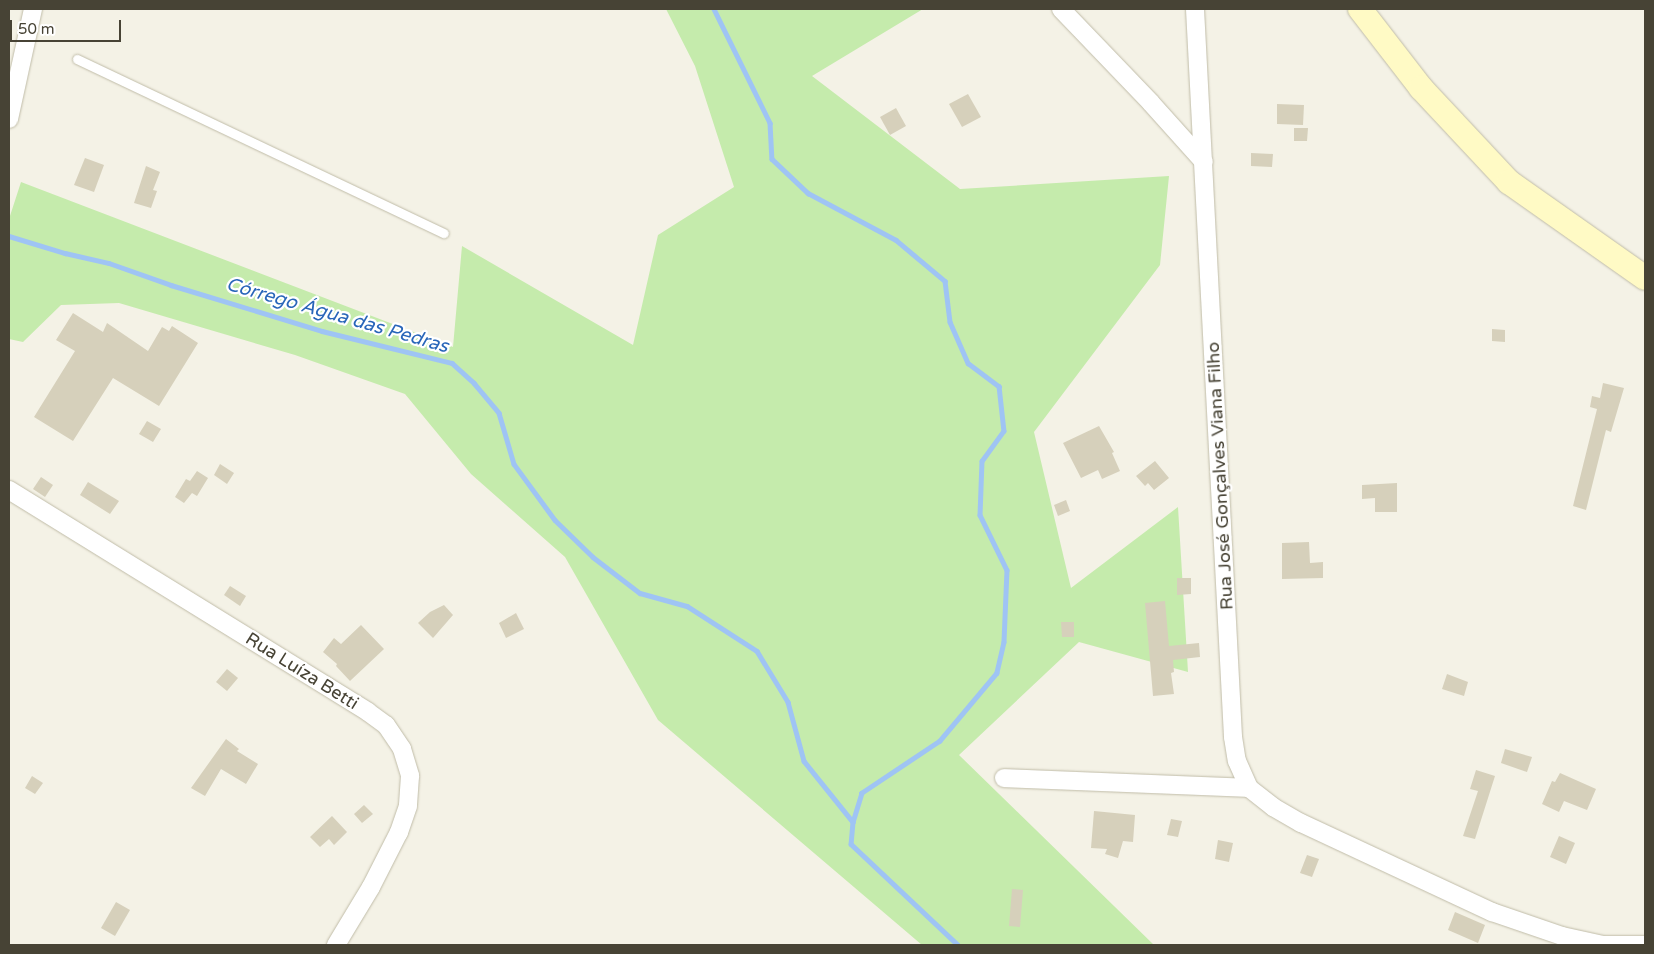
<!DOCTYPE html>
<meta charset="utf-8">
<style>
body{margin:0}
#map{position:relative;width:1654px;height:954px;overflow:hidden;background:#f4f2e6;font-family:"Varela Round",sans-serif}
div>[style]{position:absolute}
.green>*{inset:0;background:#c5ebac}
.stream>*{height:4.5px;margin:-2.25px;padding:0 2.25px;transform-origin:2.25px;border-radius:2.25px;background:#9fc4f4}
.building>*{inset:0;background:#d6d0bb}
.roads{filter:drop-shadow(0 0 1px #c0bca8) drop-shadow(0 0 1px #c0bca8)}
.lane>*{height:9px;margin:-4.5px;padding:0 4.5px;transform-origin:4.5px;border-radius:4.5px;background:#fff}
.street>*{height:18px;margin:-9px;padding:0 9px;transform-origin:9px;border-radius:9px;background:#fff}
.secondary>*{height:24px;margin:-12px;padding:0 12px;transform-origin:12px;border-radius:12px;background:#fffac5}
span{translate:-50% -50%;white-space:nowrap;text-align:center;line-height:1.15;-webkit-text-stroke:4.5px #fff;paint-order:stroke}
.street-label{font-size:18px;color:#474335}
.water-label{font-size:19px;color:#2865b9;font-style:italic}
.frame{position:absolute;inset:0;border:10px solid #474335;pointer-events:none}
.scale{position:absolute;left:10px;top:20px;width:111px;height:22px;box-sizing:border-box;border:2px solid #474335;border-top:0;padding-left:6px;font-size:15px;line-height:18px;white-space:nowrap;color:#474335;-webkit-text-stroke:4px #fff;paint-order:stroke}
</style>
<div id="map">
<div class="green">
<i style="clip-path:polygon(666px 9px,923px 9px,812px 76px,960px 189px,1169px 176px,1160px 265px,1034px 432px,1071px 588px,1178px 507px,1188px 672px,1079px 642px,959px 755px,1154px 945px,922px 945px,658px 720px,565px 557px,471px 474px,405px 394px,295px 355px,119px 303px,61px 305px,23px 342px,9px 339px,9px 219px,21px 182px,453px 347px,462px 246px,633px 345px,658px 235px,734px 187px,695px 66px)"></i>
</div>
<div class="stream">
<i style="left:714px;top:9px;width:127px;rotate:63.8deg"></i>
<i style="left:770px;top:123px;width:36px;rotate:87deg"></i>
<i style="left:772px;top:159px;width:50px;rotate:43.4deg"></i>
<i style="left:808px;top:193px;width:100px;rotate:28.1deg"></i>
<i style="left:896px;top:240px;width:64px;rotate:39.9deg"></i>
<i style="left:945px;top:281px;width:41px;rotate:83deg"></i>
<i style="left:950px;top:322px;width:45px;rotate:66.3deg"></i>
<i style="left:968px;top:363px;width:39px;rotate:37deg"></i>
<i style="left:999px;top:386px;width:45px;rotate:83.7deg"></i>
<i style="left:1004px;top:431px;width:37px;rotate:126deg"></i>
<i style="left:982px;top:461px;width:54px;rotate:92.1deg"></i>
<i style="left:980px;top:515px;width:61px;rotate:63.9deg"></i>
<i style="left:1007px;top:570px;width:72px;rotate:92.4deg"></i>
<i style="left:1004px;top:642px;width:32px;rotate:103deg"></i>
<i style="left:997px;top:673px;width:89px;rotate:130deg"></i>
<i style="left:940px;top:741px;width:94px;rotate:146.3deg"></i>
<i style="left:862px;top:793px;width:30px;rotate:107deg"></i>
<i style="left:853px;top:822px;width:22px;rotate:95deg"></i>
<i style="left:851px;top:844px;width:147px;rotate:43.3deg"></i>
<i style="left:9px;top:236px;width:59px;rotate:16.9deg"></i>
<i style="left:65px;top:253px;width:45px;rotate:12.8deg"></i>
<i style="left:109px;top:263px;width:66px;rotate:19.5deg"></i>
<i style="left:171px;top:285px;width:158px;rotate:16.9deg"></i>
<i style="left:322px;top:331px;width:134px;rotate:13.8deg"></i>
<i style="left:452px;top:363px;width:30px;rotate:42deg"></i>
<i style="left:474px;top:383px;width:39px;rotate:50deg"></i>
<i style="left:499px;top:413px;width:53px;rotate:73.6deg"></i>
<i style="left:514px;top:464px;width:69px;rotate:53.8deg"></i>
<i style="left:555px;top:520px;width:53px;rotate:44.2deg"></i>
<i style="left:593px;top:557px;width:59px;rotate:37.5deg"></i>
<i style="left:640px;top:593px;width:49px;rotate:15.5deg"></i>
<i style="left:687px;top:606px;width:83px;rotate:32.7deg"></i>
<i style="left:757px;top:651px;width:60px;rotate:58.7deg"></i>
<i style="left:788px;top:702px;width:61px;rotate:74.8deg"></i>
<i style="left:804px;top:761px;width:78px;rotate:51.2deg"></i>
</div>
<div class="building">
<i style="clip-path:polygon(968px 94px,981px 117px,962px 127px,949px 104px)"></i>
<i style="clip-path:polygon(1277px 104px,1304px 105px,1303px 125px,1277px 124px)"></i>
<i style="clip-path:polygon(896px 108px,906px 126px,890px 135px,880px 117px)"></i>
<i style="clip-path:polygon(1294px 128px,1308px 128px,1307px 141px,1294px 141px)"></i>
<i style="clip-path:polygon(1251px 153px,1273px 154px,1272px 167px,1251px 166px)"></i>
<i style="clip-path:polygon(85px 158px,104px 165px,94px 192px,74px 185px)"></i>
<i style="clip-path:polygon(146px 166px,160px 172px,153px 190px,157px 191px,151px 208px,134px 203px)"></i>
<i style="clip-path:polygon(73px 313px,103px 332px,107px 323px,148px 351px,162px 327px,169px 331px,172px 326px,198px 343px,159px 406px,113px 378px,73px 441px,34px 417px,75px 351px,56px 340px)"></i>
<i style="clip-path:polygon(1492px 329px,1505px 330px,1505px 342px,1492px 341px)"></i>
<i style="clip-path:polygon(1603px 383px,1624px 388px,1611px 432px,1606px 430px,1586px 510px,1573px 506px,1597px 409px,1590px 407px,1592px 396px,1600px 398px)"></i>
<i style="clip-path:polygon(147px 421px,161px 429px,153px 442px,139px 434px)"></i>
<i style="clip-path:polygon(1099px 426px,1114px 452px,1112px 453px,1120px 471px,1102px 479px,1098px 470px,1081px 478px,1063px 443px)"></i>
<i style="clip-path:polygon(1155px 461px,1169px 478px,1154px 490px,1148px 483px,1145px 486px,1136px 476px)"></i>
<i style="clip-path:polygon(220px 464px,234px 473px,227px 484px,214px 475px)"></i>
<i style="clip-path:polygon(197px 471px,208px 478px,197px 496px,192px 493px,184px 503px,175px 497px,186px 479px,190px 481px)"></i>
<i style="clip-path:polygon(41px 477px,53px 485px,45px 497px,33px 489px)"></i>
<i style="clip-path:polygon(88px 482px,119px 501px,110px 514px,80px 495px)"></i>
<i style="clip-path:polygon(1397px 483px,1397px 512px,1375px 512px,1375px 498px,1362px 499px,1362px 485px)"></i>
<i style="clip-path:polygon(1066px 500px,1070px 511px,1058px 516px,1054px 505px)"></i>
<i style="clip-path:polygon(1309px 542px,1310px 563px,1323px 562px,1323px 578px,1282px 579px,1282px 543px)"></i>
<i style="clip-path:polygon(1177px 578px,1191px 578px,1191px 594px,1177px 595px)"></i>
<i style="clip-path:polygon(230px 586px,246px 596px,240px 606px,224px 595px)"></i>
<i style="clip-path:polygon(1165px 601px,1169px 646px,1199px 643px,1200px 657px,1173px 660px,1174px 672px,1171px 673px,1174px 694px,1153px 696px,1145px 603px)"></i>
<i style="clip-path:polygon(444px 605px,453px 615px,433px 638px,418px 623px,430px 612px)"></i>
<i style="clip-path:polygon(516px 613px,524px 629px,506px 638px,499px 623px)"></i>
<i style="clip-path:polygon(1061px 622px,1074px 622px,1074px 637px,1062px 637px)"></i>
<i style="clip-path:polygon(361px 625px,384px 649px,350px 681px,336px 666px,337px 664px,323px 652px,334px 638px,341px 644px)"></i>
<i style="clip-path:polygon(227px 669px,238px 678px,227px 691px,216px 682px)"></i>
<i style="clip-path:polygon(1447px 674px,1468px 682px,1464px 696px,1442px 689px)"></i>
<i style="clip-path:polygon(226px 739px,239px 749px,237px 751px,258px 764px,246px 784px,221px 769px,205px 796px,191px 788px)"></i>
<i style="clip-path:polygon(1505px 749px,1532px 757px,1527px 772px,1501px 763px)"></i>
<i style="clip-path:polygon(1476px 770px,1495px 776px,1475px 839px,1463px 836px,1478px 791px,1470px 789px)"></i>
<i style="clip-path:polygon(1560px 773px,1596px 789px,1587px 810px,1564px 801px,1559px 812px,1542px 804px,1552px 781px,1555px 782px)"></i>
<i style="clip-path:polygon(32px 776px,43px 783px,35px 794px,25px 788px)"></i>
<i style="clip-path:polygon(364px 805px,373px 814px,362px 823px,354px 814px)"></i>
<i style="clip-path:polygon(1094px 811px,1135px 815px,1133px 842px,1123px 841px,1118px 858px,1105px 854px,1107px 849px,1091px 848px)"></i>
<i style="clip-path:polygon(332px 816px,347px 832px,334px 845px,329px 839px,320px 847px,310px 837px)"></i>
<i style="clip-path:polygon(1171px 819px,1182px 821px,1178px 837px,1167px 835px)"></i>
<i style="clip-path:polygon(1559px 836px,1575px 843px,1566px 864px,1550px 857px)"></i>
<i style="clip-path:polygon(1218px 840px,1233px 843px,1229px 862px,1215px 859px)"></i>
<i style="clip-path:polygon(1307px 855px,1319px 859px,1312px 877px,1300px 873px)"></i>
<i style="clip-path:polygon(1012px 889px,1023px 890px,1020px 927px,1009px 926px)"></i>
<i style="clip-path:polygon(116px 902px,130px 910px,115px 936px,101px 928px)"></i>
<i style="clip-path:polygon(1455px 912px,1485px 925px,1478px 943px,1448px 930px)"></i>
</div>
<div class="roads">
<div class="lane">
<i style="left:77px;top:59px;width:406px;rotate:25.4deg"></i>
</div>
<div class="street">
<i style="left:1061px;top:9px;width:130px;rotate:46.2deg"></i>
<i style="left:1151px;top:103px;width:79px;rotate:48.1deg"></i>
<i style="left:1195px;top:9px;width:729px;rotate:87.01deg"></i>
<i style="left:1233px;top:737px;width:24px;rotate:81deg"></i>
<i style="left:1237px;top:761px;width:30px;rotate:66deg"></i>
<i style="left:1249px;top:788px;width:31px;rotate:38deg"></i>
<i style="left:1273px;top:807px;width:32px;rotate:30deg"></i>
<i style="left:1301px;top:823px;width:211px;rotate:25deg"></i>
<i style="left:1492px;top:912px;width:74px;rotate:18.9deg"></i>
<i style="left:1562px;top:936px;width:42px;rotate:12.4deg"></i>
<i style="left:1603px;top:945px;width:42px"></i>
<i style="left:9px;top:119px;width:113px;rotate:-77.7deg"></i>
<i style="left:9px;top:490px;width:422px;rotate:31.7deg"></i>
<i style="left:368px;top:712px;width:22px;rotate:36deg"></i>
<i style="left:386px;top:725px;width:29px;rotate:56deg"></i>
<i style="left:402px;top:749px;width:28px;rotate:73deg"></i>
<i style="left:410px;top:776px;width:30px;rotate:94deg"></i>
<i style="left:408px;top:806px;width:28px;rotate:109deg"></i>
<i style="left:399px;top:832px;width:62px;rotate:117deg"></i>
<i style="left:371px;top:887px;width:68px;rotate:121.1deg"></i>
<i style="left:1004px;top:778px;width:245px;rotate:2.3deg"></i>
</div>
<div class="secondary">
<i style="left:1360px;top:9px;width:100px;rotate:52.3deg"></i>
<i style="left:1421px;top:88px;width:129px;rotate:46.9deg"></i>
<i style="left:1509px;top:182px;width:166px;rotate:35.2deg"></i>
</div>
</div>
<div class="street-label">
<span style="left:1220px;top:476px;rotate:-93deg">Rua José Gonçalves Viana Filho</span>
<span style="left:302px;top:671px;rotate:32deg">Rua Luíza Betti</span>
</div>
<div class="water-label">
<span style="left:337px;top:316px;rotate:16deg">Córrego Água das Pedras</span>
</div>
<div class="frame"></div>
<div class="scale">50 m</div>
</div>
